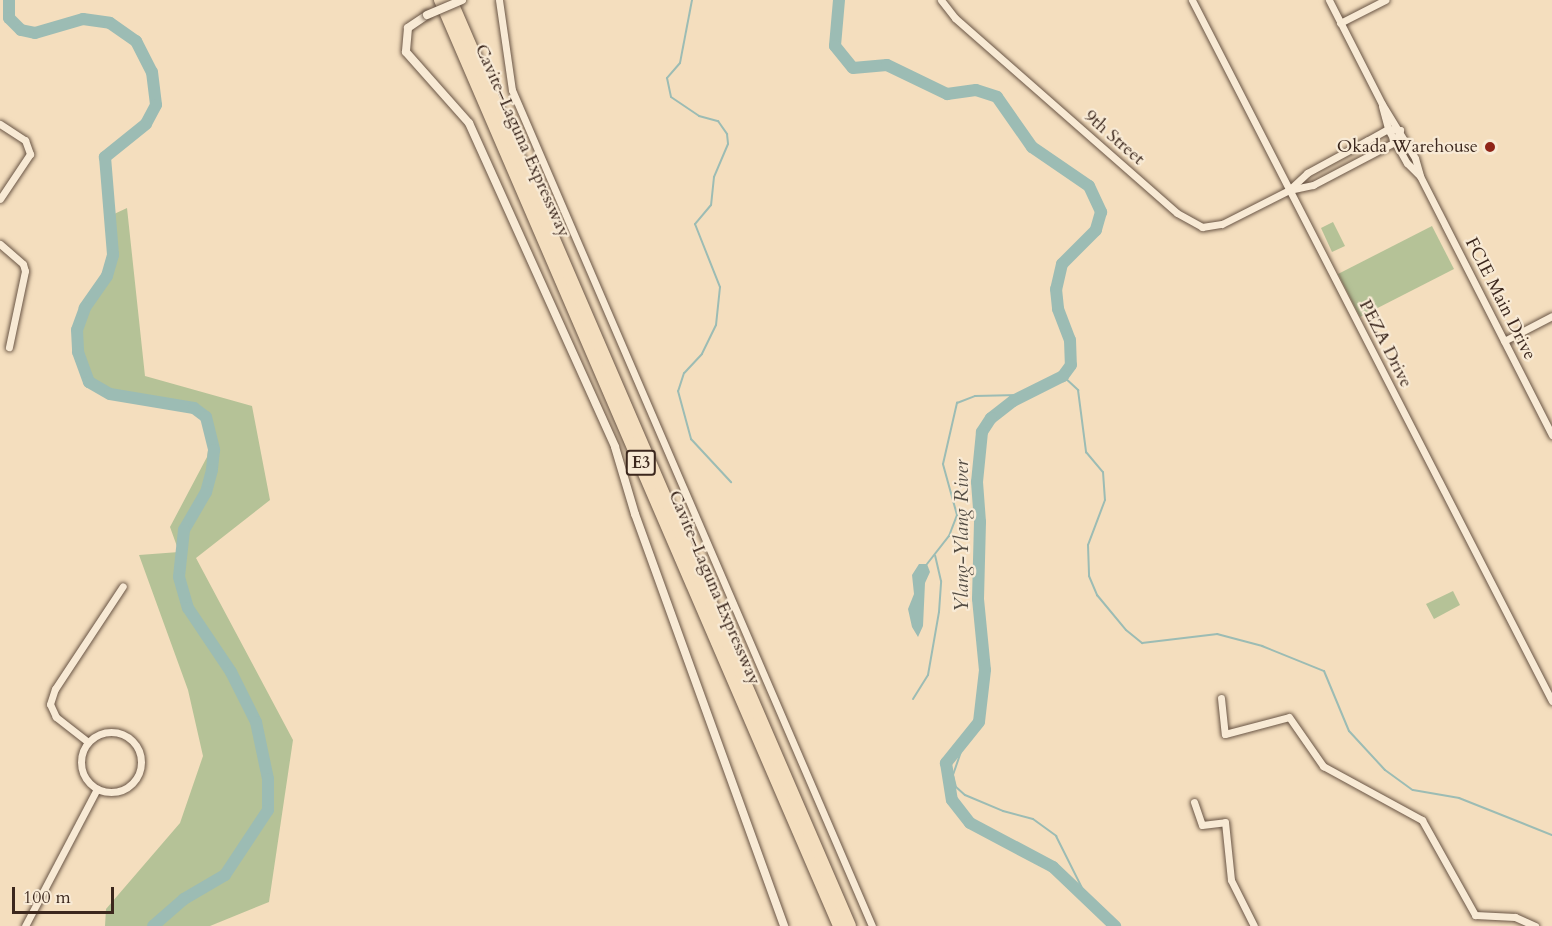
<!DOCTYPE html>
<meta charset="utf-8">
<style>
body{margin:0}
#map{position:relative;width:1552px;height:926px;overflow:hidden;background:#f4debe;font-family:Cardo,serif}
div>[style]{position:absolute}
.green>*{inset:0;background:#b5c297}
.water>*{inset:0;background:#9cbcb4}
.stream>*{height:2px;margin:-1px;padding:0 1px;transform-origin:1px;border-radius:1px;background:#9cbcb4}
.river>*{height:12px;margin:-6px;padding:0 6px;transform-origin:6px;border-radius:6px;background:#9cbcb4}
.roads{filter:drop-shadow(0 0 2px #695545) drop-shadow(0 0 2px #695545)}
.minor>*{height:7px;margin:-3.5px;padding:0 3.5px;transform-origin:3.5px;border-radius:3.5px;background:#f8ead5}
.minor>.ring{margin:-3.5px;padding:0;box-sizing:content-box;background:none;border:7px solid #f8ead5;border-radius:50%}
.tertiary>*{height:8px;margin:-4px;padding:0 4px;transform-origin:4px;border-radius:4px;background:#f8ead5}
.motorway>*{height:12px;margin:-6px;padding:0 6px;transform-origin:6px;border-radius:6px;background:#f4debe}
.bridges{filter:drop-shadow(0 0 2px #695545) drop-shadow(0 0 2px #695545)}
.tertiary-bridge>*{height:8px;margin:-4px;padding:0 4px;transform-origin:4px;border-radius:4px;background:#f8ead5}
.dots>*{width:16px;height:16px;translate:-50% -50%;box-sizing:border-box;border:3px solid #f8ead5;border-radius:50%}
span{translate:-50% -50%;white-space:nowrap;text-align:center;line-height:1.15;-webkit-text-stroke:4.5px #f8ead5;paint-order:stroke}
.shield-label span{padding:2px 4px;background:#f8ead5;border:2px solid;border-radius:4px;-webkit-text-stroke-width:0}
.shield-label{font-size:16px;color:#3b271d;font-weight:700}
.street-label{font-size:18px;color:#3b271d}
.poi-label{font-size:18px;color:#3b271d}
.right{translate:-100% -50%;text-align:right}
.water-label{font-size:20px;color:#534c43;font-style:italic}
.scale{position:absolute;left:12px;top:887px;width:102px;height:27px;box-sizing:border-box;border:3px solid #3b271d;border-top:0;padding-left:8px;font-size:18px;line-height:21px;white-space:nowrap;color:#3b271d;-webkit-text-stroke:4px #f8ead5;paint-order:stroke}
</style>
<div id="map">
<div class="green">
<i style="clip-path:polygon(127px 208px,145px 376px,252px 406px,270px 500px,196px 558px,293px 740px,269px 902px,210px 926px,105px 926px,106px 909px,180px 823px,203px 756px,188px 690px,139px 555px,179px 552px,170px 527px,207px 457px,211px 431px,206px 417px,194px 408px,126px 402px,89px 382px,78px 352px,77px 330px,85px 308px,107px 276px,113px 255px,112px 215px)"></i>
<i style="clip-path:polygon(1333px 222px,1345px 246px,1332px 252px,1321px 228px)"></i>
<i style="clip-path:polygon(1432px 226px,1454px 269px,1360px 317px,1338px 274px)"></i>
<i style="clip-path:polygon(1453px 591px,1460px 605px,1434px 619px,1426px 604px)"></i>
</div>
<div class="water">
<i style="clip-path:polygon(919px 564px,927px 564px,930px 572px,925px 583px,923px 626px,918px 637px,912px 627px,908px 609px,914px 594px,912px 575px)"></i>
</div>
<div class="stream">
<i style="left:692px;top:0;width:64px;rotate:100.8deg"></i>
<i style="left:680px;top:63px;width:20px;rotate:131deg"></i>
<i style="left:667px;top:78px;width:19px;rotate:78deg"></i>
<i style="left:671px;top:97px;width:34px;rotate:34deg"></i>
<i style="left:699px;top:116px;width:20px;rotate:15deg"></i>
<i style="left:718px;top:121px;width:16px;rotate:55deg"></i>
<i style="left:727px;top:134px;width:10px;rotate:84deg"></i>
<i style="left:728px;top:144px;width:36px;rotate:113deg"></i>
<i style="left:714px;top:177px;width:28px;rotate:96deg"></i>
<i style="left:711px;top:205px;width:25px;rotate:130deg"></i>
<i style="left:695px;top:224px;width:68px;rotate:68.4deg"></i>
<i style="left:720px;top:287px;width:38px;rotate:96deg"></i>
<i style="left:716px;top:325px;width:32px;rotate:116deg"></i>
<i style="left:702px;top:354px;width:26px;rotate:133deg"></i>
<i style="left:684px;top:373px;width:19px;rotate:108deg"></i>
<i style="left:678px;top:391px;width:50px;rotate:74.8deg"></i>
<i style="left:691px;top:439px;width:59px;rotate:47.1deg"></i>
<i style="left:1063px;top:376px;width:21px;rotate:43deg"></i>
<i style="left:1078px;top:390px;width:63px;rotate:82.6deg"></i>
<i style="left:1086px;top:452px;width:26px;rotate:50deg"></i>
<i style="left:1103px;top:472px;width:28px;rotate:86deg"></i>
<i style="left:1105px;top:500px;width:48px;rotate:110.7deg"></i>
<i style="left:1088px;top:545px;width:31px;rotate:88deg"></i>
<i style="left:1089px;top:576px;width:21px;rotate:67deg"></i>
<i style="left:1097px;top:595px;width:45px;rotate:50.4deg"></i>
<i style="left:1126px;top:630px;width:21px;rotate:39deg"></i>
<i style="left:1142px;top:643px;width:76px;rotate:-6.8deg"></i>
<i style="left:1217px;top:634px;width:47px;rotate:14.9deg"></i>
<i style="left:1262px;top:646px;width:67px;rotate:22deg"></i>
<i style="left:1324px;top:671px;width:65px;rotate:67.4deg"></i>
<i style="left:1349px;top:731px;width:53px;rotate:47.3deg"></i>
<i style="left:1385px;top:770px;width:34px;rotate:36deg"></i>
<i style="left:1413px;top:790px;width:47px;rotate:9.9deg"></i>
<i style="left:1459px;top:798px;width:100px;rotate:21.7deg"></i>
<i style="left:927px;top:564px;width:36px;rotate:-52deg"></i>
<i style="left:949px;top:536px;width:22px;rotate:-69deg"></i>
<i style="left:957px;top:515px;width:53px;rotate:-105.4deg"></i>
<i style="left:943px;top:464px;width:63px;rotate:-77.1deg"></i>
<i style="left:957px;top:403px;width:19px;rotate:-21deg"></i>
<i style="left:975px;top:396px;width:44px;rotate:-1.3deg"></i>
<i style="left:1019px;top:395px;width:22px;rotate:-16deg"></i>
<i style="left:913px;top:699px;width:28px;rotate:-58deg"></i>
<i style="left:928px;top:675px;width:64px;rotate:-80.1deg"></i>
<i style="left:939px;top:612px;width:31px;rotate:-86deg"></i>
<i style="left:941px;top:581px;width:26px;rotate:-103deg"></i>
<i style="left:965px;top:740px;width:37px;rotate:109deg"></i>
<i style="left:953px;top:775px;width:12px;rotate:76deg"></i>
<i style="left:956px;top:787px;width:12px;rotate:42deg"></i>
<i style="left:965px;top:795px;width:41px;rotate:22.8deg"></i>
<i style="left:1003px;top:811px;width:31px;rotate:15deg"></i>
<i style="left:1033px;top:819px;width:29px;rotate:36deg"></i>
<i style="left:1056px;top:836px;width:67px;rotate:63.4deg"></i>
</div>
<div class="river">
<i style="left:9px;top:0;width:18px;rotate:90deg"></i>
<i style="left:9px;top:18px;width:17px;rotate:45deg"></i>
<i style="left:21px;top:30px;width:14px;rotate:12deg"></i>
<i style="left:35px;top:33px;width:50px;rotate:-16.3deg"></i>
<i style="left:83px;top:19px;width:27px;rotate:8deg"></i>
<i style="left:110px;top:23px;width:32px;rotate:35deg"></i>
<i style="left:136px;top:41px;width:35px;rotate:63deg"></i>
<i style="left:152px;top:72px;width:33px;rotate:83deg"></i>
<i style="left:156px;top:105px;width:21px;rotate:118deg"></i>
<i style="left:146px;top:124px;width:53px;rotate:141.2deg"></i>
<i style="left:105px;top:157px;width:98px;rotate:85.3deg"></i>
<i style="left:113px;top:255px;width:22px;rotate:106deg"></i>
<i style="left:107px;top:276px;width:39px;rotate:125deg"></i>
<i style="left:85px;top:308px;width:23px;rotate:110deg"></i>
<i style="left:77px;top:330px;width:22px;rotate:87deg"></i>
<i style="left:78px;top:352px;width:32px;rotate:70deg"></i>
<i style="left:89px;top:382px;width:24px;rotate:30deg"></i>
<i style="left:110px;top:394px;width:85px;rotate:9.5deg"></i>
<i style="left:194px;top:408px;width:15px;rotate:37deg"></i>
<i style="left:206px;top:417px;width:34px;rotate:76deg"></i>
<i style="left:214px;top:450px;width:20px;rotate:96deg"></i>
<i style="left:212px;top:470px;width:23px;rotate:105deg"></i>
<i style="left:206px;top:492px;width:44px;rotate:120.1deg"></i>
<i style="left:184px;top:530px;width:47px;rotate:96.1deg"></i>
<i style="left:179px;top:577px;width:32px;rotate:74deg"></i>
<i style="left:188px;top:608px;width:77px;rotate:56.1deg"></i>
<i style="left:231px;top:672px;width:56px;rotate:63.4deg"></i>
<i style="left:256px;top:722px;width:58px;rotate:78.1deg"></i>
<i style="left:268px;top:779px;width:31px;rotate:90deg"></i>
<i style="left:268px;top:810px;width:78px;rotate:123.5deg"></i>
<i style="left:225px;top:875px;width:48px;rotate:149.7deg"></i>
<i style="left:184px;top:899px;width:41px;rotate:138.9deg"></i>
<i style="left:839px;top:0;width:46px;rotate:95deg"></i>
<i style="left:835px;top:46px;width:28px;rotate:51deg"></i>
<i style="left:853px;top:68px;width:34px;rotate:-5deg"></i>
<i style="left:887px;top:65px;width:67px;rotate:25.8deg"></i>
<i style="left:947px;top:94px;width:29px;rotate:-8deg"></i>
<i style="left:976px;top:90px;width:22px;rotate:18deg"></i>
<i style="left:997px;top:97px;width:61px;rotate:55deg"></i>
<i style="left:1032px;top:147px;width:69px;rotate:34.4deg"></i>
<i style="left:1089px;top:186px;width:29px;rotate:65deg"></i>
<i style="left:1101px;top:212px;width:19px;rotate:106deg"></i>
<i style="left:1096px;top:230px;width:48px;rotate:135deg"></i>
<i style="left:1062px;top:264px;width:26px;rotate:103deg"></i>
<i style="left:1056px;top:289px;width:20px;rotate:84deg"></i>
<i style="left:1058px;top:309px;width:33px;rotate:69deg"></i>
<i style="left:1070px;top:340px;width:25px;rotate:88deg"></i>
<i style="left:1071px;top:365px;width:14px;rotate:126deg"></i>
<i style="left:1063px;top:376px;width:56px;rotate:153.4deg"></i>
<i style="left:1013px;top:401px;width:28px;rotate:142deg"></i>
<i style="left:991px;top:418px;width:17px;rotate:123deg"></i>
<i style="left:982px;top:432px;width:50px;rotate:95.7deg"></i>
<i style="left:977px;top:482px;width:40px;rotate:85.7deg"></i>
<i style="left:980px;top:522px;width:77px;rotate:91.5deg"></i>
<i style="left:978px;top:599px;width:71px;rotate:84.4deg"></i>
<i style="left:985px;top:670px;width:52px;rotate:96.6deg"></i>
<i style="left:979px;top:722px;width:53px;rotate:128.8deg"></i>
<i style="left:946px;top:763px;width:37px;rotate:81deg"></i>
<i style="left:952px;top:800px;width:29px;rotate:52deg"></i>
<i style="left:970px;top:823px;width:94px;rotate:27.9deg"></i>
<i style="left:1053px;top:867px;width:86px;rotate:43.6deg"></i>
</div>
<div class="roads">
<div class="minor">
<i style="left:499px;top:0;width:91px;rotate:81.8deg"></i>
<i style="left:512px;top:90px;width:910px;rotate:66.7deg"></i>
<i style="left:941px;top:0;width:23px;rotate:52deg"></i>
<i style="left:955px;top:18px;width:295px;rotate:41.3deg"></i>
<i style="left:1177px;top:213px;width:29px;rotate:29deg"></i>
<i style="left:1202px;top:227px;width:20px;rotate:-9deg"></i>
<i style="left:1222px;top:224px;width:75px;rotate:-26.9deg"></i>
<i style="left:1289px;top:190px;width:25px;rotate:-12deg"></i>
<i style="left:1313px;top:185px;width:93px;rotate:-27.7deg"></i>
<i style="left:1395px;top:142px;width:13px;rotate:-67deg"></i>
<i style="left:1192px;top:0;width:788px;rotate:62.82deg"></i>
<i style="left:1329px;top:0;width:117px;rotate:63deg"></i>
<i style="left:1382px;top:104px;width:63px;rotate:58.6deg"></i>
<i style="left:1415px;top:158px;width:19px;rotate:74deg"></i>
<i style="left:1420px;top:176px;width:291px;rotate:63deg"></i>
<i style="left:1340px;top:23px;width:51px;rotate:-27.1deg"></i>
<i style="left:1382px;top:106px;width:24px;rotate:75deg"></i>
<i style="left:1388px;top:129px;width:39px;rotate:61deg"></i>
<i style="left:1407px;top:163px;width:17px;rotate:45deg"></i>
<i style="left:0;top:124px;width:30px;rotate:33deg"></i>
<i style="left:25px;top:140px;width:15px;rotate:70deg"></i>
<i style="left:30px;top:154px;width:54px;rotate:123.7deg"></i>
<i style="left:1289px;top:190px;width:25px;rotate:-43deg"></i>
<i style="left:1307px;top:173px;width:69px;rotate:-28.4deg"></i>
<i style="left:1368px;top:140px;width:23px;rotate:-29deg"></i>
<i style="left:1388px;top:129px;width:12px;rotate:5deg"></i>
<i style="left:0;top:244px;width:30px;rotate:41deg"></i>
<i style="left:23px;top:264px;width:7px;rotate:74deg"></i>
<i style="left:25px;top:271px;width:78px;rotate:101.9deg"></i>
<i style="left:1504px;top:341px;width:54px;rotate:-27.5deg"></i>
<i style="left:1221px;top:698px;width:36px;rotate:84deg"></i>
<i style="left:1225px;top:734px;width:66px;rotate:-14.9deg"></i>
<i style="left:1289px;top:717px;width:60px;rotate:55.2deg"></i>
<i style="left:1323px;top:766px;width:113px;rotate:28.6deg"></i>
<i style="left:1422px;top:820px;width:109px;rotate:60.8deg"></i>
<i style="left:1475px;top:915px;width:40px;rotate:2.9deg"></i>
<i style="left:1515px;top:917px;width:22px;rotate:24deg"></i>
<i class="ring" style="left:81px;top:732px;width:53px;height:53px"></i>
<i style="left:88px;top:742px;width:41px;rotate:-142deg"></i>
<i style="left:56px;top:717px;width:14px;rotate:-115deg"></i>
<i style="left:50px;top:704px;width:16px;rotate:-72deg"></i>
<i style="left:55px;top:689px;width:123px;rotate:-56.6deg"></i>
<i style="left:1194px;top:802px;width:24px;rotate:71deg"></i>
<i style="left:1202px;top:825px;width:23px;rotate:-7deg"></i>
<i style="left:1225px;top:822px;width:58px;rotate:84.1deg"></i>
<i style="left:1231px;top:880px;width:51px;rotate:63.4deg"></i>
<i style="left:25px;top:926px;width:155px;rotate:-62.3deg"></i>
</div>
<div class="tertiary">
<i style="left:427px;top:15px;width:23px;rotate:146deg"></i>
<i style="left:408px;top:28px;width:24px;rotate:95deg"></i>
<i style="left:406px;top:52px;width:95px;rotate:48.4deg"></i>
<i style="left:469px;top:123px;width:355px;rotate:65.7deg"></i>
<i style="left:615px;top:447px;width:70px;rotate:73.4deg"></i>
<i style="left:635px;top:514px;width:438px;rotate:70.1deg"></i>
</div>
<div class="motorway">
<i style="left:440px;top:0;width:1008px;rotate:66.69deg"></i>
<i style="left:451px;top:0;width:1008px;rotate:66.69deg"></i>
</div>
</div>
<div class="bridges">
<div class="tertiary-bridge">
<i style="left:427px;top:15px;width:38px;rotate:-23deg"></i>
</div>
</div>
<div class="dots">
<i style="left:1490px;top:147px;background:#8f2418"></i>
</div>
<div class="shield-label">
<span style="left:641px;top:463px">E3</span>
</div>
<div class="street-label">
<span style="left:1114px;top:138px;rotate:41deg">9th Street</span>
<span style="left:522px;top:141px;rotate:66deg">Cavite–Laguna Expressway</span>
<span style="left:1500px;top:299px;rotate:63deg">FCIE Main Drive</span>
<span style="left:1385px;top:344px;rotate:63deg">PEZA Drive</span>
<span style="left:714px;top:588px;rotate:67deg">Cavite–Laguna Expressway</span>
</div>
<div class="poi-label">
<span class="right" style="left:1478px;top:147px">Okada Warehouse</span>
</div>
<div class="water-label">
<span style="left:961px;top:536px;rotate:-90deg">Ylang-Ylang River</span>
</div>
<div class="scale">100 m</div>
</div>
